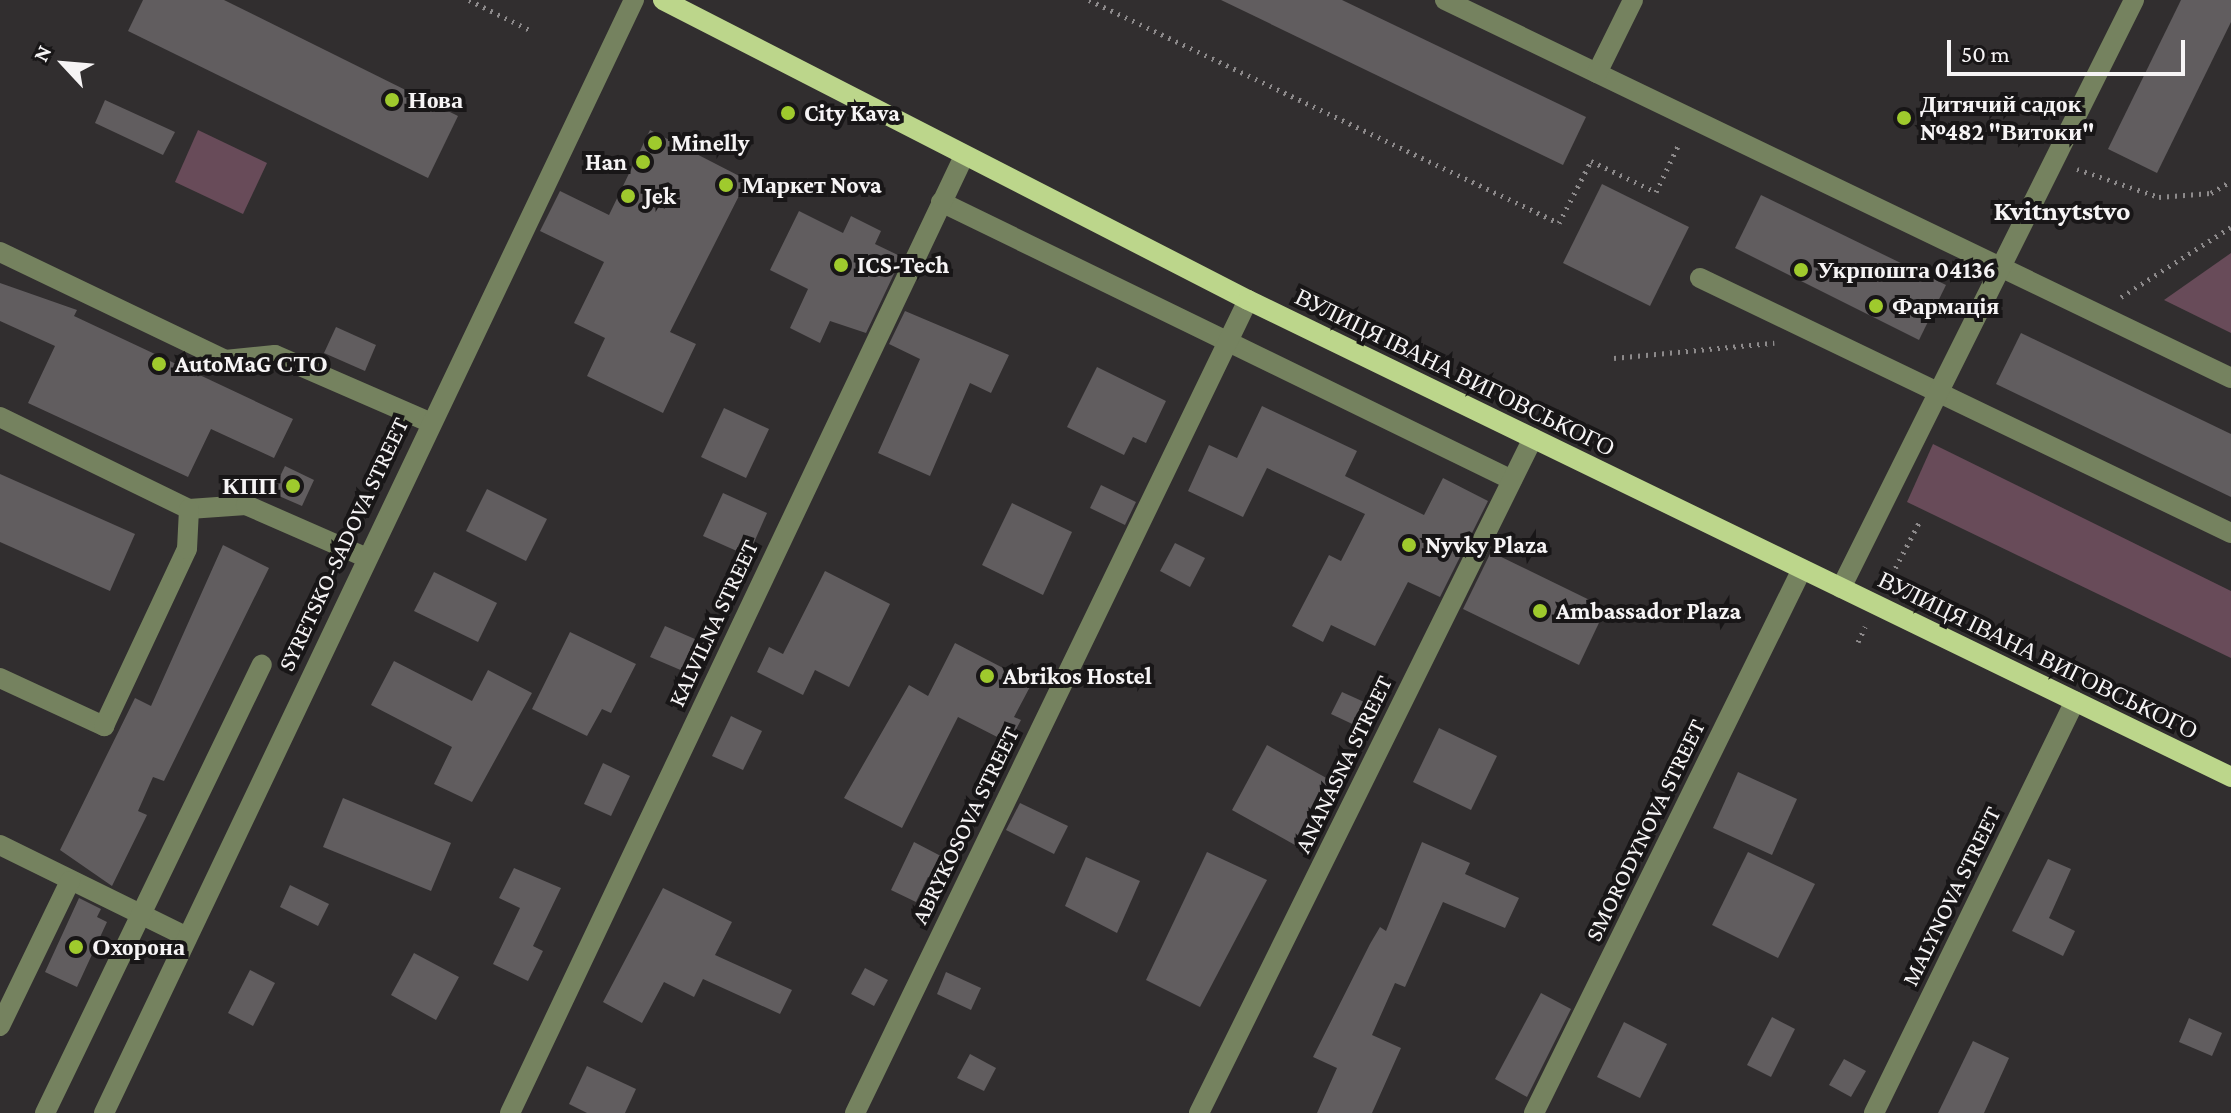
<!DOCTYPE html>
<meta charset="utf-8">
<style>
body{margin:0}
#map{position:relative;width:2231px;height:1113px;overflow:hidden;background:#312e2f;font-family:"Crimson Pro",serif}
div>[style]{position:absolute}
.green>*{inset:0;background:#684b59}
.building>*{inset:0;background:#615d5f}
.path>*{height:5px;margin-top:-2.5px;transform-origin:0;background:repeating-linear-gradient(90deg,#8d8a8b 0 2px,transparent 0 8px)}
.minor>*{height:20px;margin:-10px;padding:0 10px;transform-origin:10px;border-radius:10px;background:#75825f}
.major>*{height:20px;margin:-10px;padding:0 10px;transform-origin:10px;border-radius:10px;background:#bcd68b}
.dots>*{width:22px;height:22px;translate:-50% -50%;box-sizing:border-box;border:4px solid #181617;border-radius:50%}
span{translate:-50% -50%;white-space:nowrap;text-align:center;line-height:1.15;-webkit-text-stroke:8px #181617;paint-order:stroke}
.poi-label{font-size:24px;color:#f6f4f5;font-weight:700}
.left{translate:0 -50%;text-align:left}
.right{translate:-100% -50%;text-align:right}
.street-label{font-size:24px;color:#f6f4f5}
.quarter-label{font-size:28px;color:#f6f4f5;font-weight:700}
.north{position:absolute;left:24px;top:24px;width:80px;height:80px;-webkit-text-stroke:6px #181617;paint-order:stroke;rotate:296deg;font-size:22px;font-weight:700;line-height:32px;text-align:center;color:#f6f4f5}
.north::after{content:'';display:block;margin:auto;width:28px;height:36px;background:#f6f4f5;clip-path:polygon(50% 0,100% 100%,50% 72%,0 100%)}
.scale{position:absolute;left:1947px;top:40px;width:238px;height:36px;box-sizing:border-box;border:4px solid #f6f4f5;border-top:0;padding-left:10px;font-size:24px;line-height:28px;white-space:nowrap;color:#f6f4f5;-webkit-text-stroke:6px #181617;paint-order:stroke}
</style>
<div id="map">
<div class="green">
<i style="clip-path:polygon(198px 130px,267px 163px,243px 214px,175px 182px)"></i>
<i style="clip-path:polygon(2231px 253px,2231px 333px,2164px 300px)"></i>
<i style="clip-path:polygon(1933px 444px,2231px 591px,2231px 658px,1907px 502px)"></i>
</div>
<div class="building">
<i style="clip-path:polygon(143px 0,224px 0,458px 116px,428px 178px,128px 31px)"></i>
<i style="clip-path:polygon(1221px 0,1342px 0,1586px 117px,1563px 165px)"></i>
<i style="clip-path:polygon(2181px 0,2231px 0,2231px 22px,2157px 173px,2108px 149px)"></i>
<i style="clip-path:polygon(105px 100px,175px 132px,163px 155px,95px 123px)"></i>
<i style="clip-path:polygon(650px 130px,747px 180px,670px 332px,696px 344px,663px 413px,587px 376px,605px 338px,574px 323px,604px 262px,540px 231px,560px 191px,609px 215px)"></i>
<i style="clip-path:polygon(1602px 184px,1689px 227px,1650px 306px,1563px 263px)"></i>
<i style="clip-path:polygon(1761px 195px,1946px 285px,1919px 340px,1735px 248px)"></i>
<i style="clip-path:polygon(799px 211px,843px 233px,851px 216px,881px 231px,875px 244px,902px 257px,866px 333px,830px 321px,820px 343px,790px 328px,808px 289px,770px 270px)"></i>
<i style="clip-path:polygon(0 283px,77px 310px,74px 316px,293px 419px,274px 458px,211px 429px,188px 477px,28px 403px,55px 346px,0 321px)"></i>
<i style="clip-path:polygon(905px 311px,1009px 355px,991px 393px,970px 383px,930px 476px,878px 453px,920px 359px,889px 344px)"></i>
<i style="clip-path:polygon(336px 327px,376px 345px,365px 371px,324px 353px)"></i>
<i style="clip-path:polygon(2021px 333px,2231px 434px,2231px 497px,1996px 384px)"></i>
<i style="clip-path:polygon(1097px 367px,1166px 401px,1146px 443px,1133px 437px,1124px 455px,1067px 427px)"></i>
<i style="clip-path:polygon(1262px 406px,1357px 451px,1345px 476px,1424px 515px,1443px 478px,1488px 501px,1440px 597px,1408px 582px,1375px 646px,1331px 625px,1323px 642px,1292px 626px,1329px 555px,1341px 561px,1365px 514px,1267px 468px,1243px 517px,1188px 491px,1209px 445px,1237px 458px)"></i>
<i style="clip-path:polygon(724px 408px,769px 429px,746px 478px,701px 457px)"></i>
<i style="clip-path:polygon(285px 466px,314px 480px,302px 506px,272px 493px)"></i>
<i style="clip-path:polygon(0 474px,135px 534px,110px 591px,0 542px)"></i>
<i style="clip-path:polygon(1101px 485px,1136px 502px,1125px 525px,1090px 508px)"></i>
<i style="clip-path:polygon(487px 489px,547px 519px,526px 561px,466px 531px)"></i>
<i style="clip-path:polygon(723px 493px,767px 513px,748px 556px,703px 536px)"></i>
<i style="clip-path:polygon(1012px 503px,1072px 532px,1043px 595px,982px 565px)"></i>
<i style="clip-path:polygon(1175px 543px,1205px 558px,1190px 587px,1160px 571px)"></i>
<i style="clip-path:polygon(223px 545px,269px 568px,164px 781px,153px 777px,138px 811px,147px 815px,112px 886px,60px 850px,135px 698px,151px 706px)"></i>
<i style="clip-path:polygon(1491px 552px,1606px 608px,1579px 665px,1463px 609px)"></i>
<i style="clip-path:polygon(825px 571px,890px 604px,849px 687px,815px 670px,803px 695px,757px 672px,769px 647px,783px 654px)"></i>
<i style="clip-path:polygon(434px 572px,497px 603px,478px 642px,414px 611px)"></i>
<i style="clip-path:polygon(665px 626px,711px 646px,697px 677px,650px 657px)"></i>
<i style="clip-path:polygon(570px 632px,636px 664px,611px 713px,602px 709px,587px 736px,532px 709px)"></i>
<i style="clip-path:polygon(955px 643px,1032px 683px,1014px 717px,1021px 720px,1009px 743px,958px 717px,902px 828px,844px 798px,909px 685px,928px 696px)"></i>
<i style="clip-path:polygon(394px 661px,472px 701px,488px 670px,532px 693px,472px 802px,434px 784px,452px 747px,371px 705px)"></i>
<i style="clip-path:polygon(1342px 692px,1373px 706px,1363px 729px,1331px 714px)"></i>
<i style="clip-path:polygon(731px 716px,762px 731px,743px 770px,712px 756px)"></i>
<i style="clip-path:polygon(1439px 728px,1497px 756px,1471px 810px,1413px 782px)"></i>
<i style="clip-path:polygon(1267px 745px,1330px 780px,1295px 845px,1232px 810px)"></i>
<i style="clip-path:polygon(603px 763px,630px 776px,611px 816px,584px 804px)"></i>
<i style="clip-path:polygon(1738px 772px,1797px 799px,1772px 855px,1713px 828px)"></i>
<i style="clip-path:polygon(343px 798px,451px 843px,431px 891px,323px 847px)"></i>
<i style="clip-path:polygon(1020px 803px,1068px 826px,1054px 854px,1006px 830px)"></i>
<i style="clip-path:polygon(914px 842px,958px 865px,948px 886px,928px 877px,916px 902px,891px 890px)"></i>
<i style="clip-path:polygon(1422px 842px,1470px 863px,1465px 874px,1519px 898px,1505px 928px,1443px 902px,1405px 987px,1395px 983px,1372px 1035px,1401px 1048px,1372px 1113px,1317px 1113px,1337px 1068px,1313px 1057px,1370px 944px,1380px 927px,1386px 931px)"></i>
<i style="clip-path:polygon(1207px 852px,1267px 880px,1200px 1007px,1146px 980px)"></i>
<i style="clip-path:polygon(1748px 852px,1815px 884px,1778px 958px,1712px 925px)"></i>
<i style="clip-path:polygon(1086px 857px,1140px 881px,1117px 933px,1065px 906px)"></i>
<i style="clip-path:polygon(2048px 859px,2071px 869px,2049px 918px,2075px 931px,2063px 956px,2012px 931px)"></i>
<i style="clip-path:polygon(514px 868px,561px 888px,533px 946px,543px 951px,528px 981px,493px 964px,520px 908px,499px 898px)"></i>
<i style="clip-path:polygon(290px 885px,329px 904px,318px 926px,280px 907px)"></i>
<i style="clip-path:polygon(663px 888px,732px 922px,715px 955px,792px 990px,780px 1014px,703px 979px,694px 997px,664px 982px,642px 1023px,603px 1002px)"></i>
<i style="clip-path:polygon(79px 898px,101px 909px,97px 917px,107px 922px,77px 987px,45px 972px)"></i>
<i style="clip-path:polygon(414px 953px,459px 977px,436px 1020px,391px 995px)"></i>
<i style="clip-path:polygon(865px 968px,888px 980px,874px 1006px,851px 994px)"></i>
<i style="clip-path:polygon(250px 970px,275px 983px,253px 1026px,228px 1013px)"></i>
<i style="clip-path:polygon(946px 972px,981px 988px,971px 1010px,937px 994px)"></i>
<i style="clip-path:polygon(1541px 993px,1571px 1009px,1527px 1097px,1495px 1079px)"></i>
<i style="clip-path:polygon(1772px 1017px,1795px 1029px,1771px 1077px,1747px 1065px)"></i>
<i style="clip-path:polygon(2189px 1018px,2222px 1033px,2212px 1056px,2179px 1042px)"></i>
<i style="clip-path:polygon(1624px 1022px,1667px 1044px,1640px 1098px,1597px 1077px)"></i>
<i style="clip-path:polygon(1973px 1041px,2009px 1058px,1984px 1113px,1938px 1113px)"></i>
<i style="clip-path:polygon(970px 1054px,996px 1068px,984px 1091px,957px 1078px)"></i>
<i style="clip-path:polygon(1844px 1059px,1866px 1071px,1851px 1097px,1829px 1085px)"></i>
<i style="clip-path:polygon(587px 1066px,636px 1089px,625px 1113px,587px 1113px,569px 1104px)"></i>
</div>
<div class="path">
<i style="left:469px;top:0;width:70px;rotate:26.2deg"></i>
<i style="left:1089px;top:0;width:520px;rotate:25.38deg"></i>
<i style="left:1559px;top:223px;width:70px;rotate:-62.7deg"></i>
<i style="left:1591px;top:161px;width:72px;rotate:25.5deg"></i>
<i style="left:1656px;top:192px;width:55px;rotate:-64.4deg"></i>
<i style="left:2077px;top:169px;width:87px;rotate:18.9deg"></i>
<i style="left:2159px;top:197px;width:52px;rotate:-4.4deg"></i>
<i style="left:2211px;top:193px;width:23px;rotate:-31deg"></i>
<i style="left:2121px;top:297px;width:130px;rotate:-32.5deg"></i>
<i style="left:1614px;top:358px;width:161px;rotate:-5.4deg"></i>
<i style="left:1888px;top:582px;width:71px;rotate:-62.4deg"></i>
<i style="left:1858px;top:642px;width:17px;rotate:-65deg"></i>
</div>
<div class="minor">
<i style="left:1445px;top:0;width:872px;rotate:25.68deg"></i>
<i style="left:1597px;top:73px;width:81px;rotate:-63.7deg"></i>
<i style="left:941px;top:202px;width:635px;rotate:25.96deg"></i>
<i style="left:0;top:252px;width:250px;rotate:25.6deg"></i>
<i style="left:225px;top:360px;width:50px;rotate:-5.7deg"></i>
<i style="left:275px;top:355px;width:168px;rotate:23.5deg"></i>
<i style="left:1700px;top:278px;width:589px;rotate:25.65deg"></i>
<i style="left:0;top:417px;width:210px;rotate:26deg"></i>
<i style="left:189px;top:509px;width:57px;rotate:-4deg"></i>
<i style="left:246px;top:505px;width:130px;rotate:23.6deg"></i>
<i style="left:1841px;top:588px;width:657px;rotate:-63.51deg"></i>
<i style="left:0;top:678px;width:115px;rotate:24.8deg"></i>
<i style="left:104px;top:726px;width:195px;rotate:-64.9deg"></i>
<i style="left:187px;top:549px;width:40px;rotate:-87.1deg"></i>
<i style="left:0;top:845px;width:208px;rotate:26.2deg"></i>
<i style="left:0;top:1026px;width:161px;rotate:-64.2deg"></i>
<i style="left:45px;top:1113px;width:498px;rotate:-64.2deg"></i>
<i style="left:104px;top:1113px;width:1233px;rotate:-64.54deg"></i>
<i style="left:510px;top:1113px;width:1059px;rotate:-64.62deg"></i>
<i style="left:855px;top:1113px;width:903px;rotate:-64.2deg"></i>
<i style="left:1199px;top:1113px;width:753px;rotate:-63.67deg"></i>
<i style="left:1534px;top:1113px;width:606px;rotate:-63.77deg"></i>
<i style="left:1874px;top:1113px;width:458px;rotate:-64deg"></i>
</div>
<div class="major">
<i style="left:663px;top:0;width:657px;rotate:27.15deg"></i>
<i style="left:1248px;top:300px;width:1093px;rotate:25.88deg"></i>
</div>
<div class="dots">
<i style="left:392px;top:100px;background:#9fca2d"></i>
<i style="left:788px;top:113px;background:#9fca2d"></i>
<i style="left:1904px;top:118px;background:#9fca2d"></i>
<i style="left:655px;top:143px;background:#9fca2d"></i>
<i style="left:643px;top:162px;background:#9fca2d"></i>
<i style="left:726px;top:185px;background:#9fca2d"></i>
<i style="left:628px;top:196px;background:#9fca2d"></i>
<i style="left:841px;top:265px;background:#9fca2d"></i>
<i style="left:1801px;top:270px;background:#9fca2d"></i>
<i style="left:1876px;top:306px;background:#9fca2d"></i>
<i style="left:159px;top:364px;background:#9fca2d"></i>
<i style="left:293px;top:486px;background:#9fca2d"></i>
<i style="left:1409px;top:545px;background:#9fca2d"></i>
<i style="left:1540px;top:611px;background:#9fca2d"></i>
<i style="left:987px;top:676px;background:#9fca2d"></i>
<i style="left:76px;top:947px;background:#9fca2d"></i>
</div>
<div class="poi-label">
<span class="left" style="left:408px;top:100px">Нова</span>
<span class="left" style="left:1920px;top:118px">Дитячий садок<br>№482 "Витоки"</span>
<span class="left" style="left:804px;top:113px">City Kava</span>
<span class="left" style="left:671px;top:143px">Minelly</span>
<span class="right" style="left:627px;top:162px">Han</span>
<span class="left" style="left:742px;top:185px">Маркет Nova</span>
<span class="left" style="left:644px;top:196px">Jek</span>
<span class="left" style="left:857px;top:265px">ICS-Tech</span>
<span class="left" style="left:1817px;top:270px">Укрпошта 04136</span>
<span class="left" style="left:1892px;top:306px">Фармація</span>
<span class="left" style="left:175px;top:364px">AutoMaG СТО</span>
<span class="right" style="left:277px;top:486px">КПП</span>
<span class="left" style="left:1425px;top:545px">Nyvky Plaza</span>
<span class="left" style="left:1556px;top:611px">Ambassador Plaza</span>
<span class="left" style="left:1003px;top:676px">Abrikos Hostel</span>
<span class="left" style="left:92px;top:947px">Охорона</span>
</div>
<div class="street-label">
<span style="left:1455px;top:372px;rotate:26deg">ВУЛИЦЯ ІВАНА ВИГОВСЬКОГО</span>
<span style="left:343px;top:544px;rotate:-65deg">SYRETSKO-SADOVA STREET</span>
<span style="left:713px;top:623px;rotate:-65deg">KALVILNA STREET</span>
<span style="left:2038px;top:655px;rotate:26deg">ВУЛИЦЯ ІВАНА ВИГОВСЬКОГО</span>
<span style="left:1343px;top:764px;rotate:-64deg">ANANASNA STREET</span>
<span style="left:965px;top:825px;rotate:-64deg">ABRYKOSOVA STREET</span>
<span style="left:1645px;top:830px;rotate:-64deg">SMORODYNOVA STREET</span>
<span style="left:1951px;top:896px;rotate:-64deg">MALYNOVA STREET</span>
</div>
<div class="quarter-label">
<span style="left:2062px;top:211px">Kvitnytstvo</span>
</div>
<div class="north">N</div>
<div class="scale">50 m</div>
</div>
